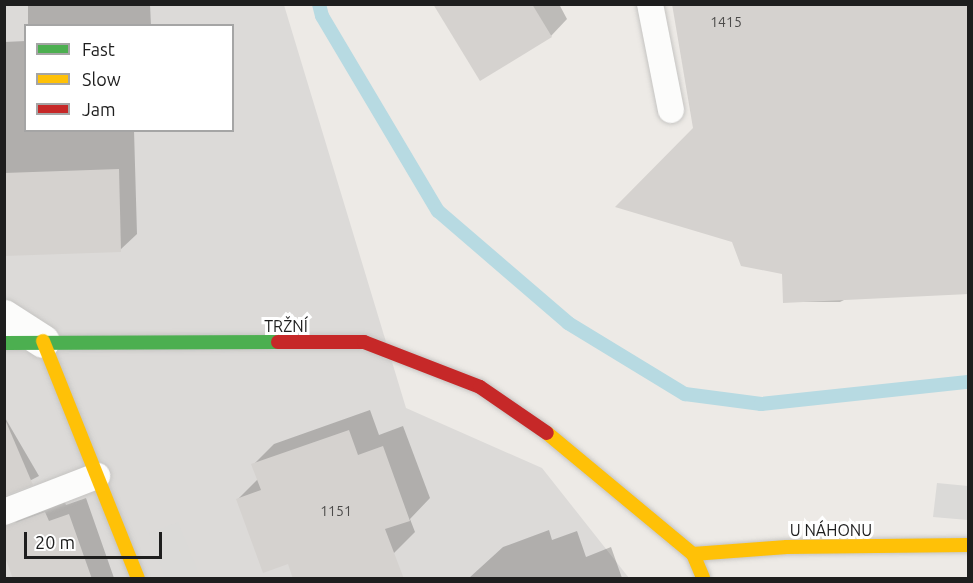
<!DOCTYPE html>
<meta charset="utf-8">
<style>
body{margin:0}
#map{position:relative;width:973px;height:583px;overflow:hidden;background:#edeae6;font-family:Ubuntu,sans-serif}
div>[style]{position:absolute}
.residential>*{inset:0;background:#dcdad8}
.religious>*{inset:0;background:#dbdad8}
.shadow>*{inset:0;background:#0003}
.stream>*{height:14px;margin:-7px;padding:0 7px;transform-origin:7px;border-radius:7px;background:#b7dae2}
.building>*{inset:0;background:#d5d2cf}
.roads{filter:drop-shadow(0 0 2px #c5c4c2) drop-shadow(0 0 2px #c5c4c2)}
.lane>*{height:26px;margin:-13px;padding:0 13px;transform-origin:13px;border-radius:13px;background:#fcfcfb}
.street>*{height:33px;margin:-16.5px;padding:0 16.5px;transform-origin:16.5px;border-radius:16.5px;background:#fcfcfb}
.fast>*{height:14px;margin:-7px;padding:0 7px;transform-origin:7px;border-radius:7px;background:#4caf50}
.slow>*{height:14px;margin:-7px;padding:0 7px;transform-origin:7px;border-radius:7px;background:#ffc107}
.jam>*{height:14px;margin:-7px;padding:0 7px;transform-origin:7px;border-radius:7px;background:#c62828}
span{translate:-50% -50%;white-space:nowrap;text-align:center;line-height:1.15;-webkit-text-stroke:6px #fff;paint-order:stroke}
.number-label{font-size:14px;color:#4c4b4a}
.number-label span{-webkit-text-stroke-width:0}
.street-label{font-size:16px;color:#1e1e1e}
.frame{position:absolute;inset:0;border:6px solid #1e1e1e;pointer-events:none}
.legend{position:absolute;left:24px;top:24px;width:210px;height:108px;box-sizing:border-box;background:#fff;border:2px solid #a5a5a5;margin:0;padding:8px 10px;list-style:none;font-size:18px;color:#1e1e1e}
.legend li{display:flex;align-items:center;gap:12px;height:30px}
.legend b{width:30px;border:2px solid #a5a5a5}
.scale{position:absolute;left:24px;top:532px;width:138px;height:27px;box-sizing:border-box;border:3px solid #1e1e1e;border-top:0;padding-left:8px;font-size:18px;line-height:21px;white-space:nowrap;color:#1e1e1e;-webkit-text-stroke:4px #fff;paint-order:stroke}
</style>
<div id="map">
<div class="residential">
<i style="clip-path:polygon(evenodd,4px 5px,284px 5px,406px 408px,542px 468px,629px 578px,5px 578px,4px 5px,26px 26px,232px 26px,232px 130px,26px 130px,26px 26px)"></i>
</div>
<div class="religious">
<i style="clip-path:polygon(937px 483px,968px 486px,968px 520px,933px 517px)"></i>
<i style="clip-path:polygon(178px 522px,201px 578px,165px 578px,149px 533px)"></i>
</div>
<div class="shadow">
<i style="clip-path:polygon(28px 4px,150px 4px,151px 26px,28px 26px)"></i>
<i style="clip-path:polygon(435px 4px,559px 4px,567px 19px,551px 36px)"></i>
<i style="clip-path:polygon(26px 41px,26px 130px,134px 130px,137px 234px,120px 250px,4px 254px,4px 42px)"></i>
<i style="clip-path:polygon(694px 129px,848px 298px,840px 302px,784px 302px,783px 272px)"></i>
<i style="clip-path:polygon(370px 410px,379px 435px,403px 426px,430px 498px,410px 519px,415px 532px,394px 553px,289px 563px,238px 499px,258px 479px,253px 465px,274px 444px)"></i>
<i style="clip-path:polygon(4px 416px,39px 476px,4px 494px)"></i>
<i style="clip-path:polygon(62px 496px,66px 505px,86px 498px,114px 578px,15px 578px,12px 526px,29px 509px)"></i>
<i style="clip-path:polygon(549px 530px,552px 540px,577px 531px,586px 557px,611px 547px,622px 578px,469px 578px,503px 547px)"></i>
</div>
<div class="stream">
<i style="left:319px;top:4px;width:12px;rotate:76deg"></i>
<i style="left:322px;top:16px;width:227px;rotate:59.3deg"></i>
<i style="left:438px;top:211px;width:172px;rotate:40.7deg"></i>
<i style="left:568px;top:323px;width:137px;rotate:31.3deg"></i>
<i style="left:685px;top:394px;width:77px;rotate:7.5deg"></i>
<i style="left:761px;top:404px;width:208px;rotate:-6.1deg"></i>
</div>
<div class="building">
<i style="clip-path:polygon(433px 4px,532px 4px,552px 37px,480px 81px)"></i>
<i style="clip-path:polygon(672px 4px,969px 4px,969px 294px,783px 303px,782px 274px,741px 266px,732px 242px,615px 207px,693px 128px)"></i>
<i style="clip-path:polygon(119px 169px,121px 252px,4px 256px,4px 173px)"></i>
<i style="clip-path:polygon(4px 417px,33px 485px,4px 496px)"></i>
<i style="clip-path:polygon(349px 430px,358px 455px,383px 446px,410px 521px,385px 529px,404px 579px,293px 579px,288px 564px,263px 573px,236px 499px,261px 490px,251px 464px)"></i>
<i style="clip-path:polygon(45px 512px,49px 521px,69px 514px,92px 579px,13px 579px,4px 554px,4px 527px)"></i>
</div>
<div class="roads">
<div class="lane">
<i style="left:650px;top:4px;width:108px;rotate:78.8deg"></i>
<i style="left:4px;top:512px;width:100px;rotate:-21.2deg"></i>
</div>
<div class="street">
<i style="left:4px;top:316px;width:46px;rotate:32.7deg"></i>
</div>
<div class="fast">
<i style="left:4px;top:343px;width:274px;rotate:-0.2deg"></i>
</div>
<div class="slow">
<i style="left:43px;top:341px;width:255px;rotate:68.2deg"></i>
<i style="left:547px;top:433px;width:190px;rotate:39.7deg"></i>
<i style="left:693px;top:554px;width:26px;rotate:67deg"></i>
<i style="left:693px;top:554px;width:94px;rotate:-4.3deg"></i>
<i style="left:787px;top:547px;width:181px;rotate:-0.6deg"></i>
</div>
<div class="jam">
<i style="left:278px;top:342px;width:86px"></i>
<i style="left:364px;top:342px;width:124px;rotate:21.2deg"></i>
<i style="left:480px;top:387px;width:81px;rotate:34.5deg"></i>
</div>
</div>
<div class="number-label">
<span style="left:726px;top:22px">1415</span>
<span style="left:336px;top:511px">1151</span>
</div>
<div class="street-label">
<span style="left:286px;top:326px">TRŽNÍ</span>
<span style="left:831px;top:530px">U NÁHONU</span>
</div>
<div class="frame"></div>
<ul class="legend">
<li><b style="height:8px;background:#4caf50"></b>Fast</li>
<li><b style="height:8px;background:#ffc107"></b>Slow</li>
<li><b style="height:8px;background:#c62828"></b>Jam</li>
</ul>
<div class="scale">20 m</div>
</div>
